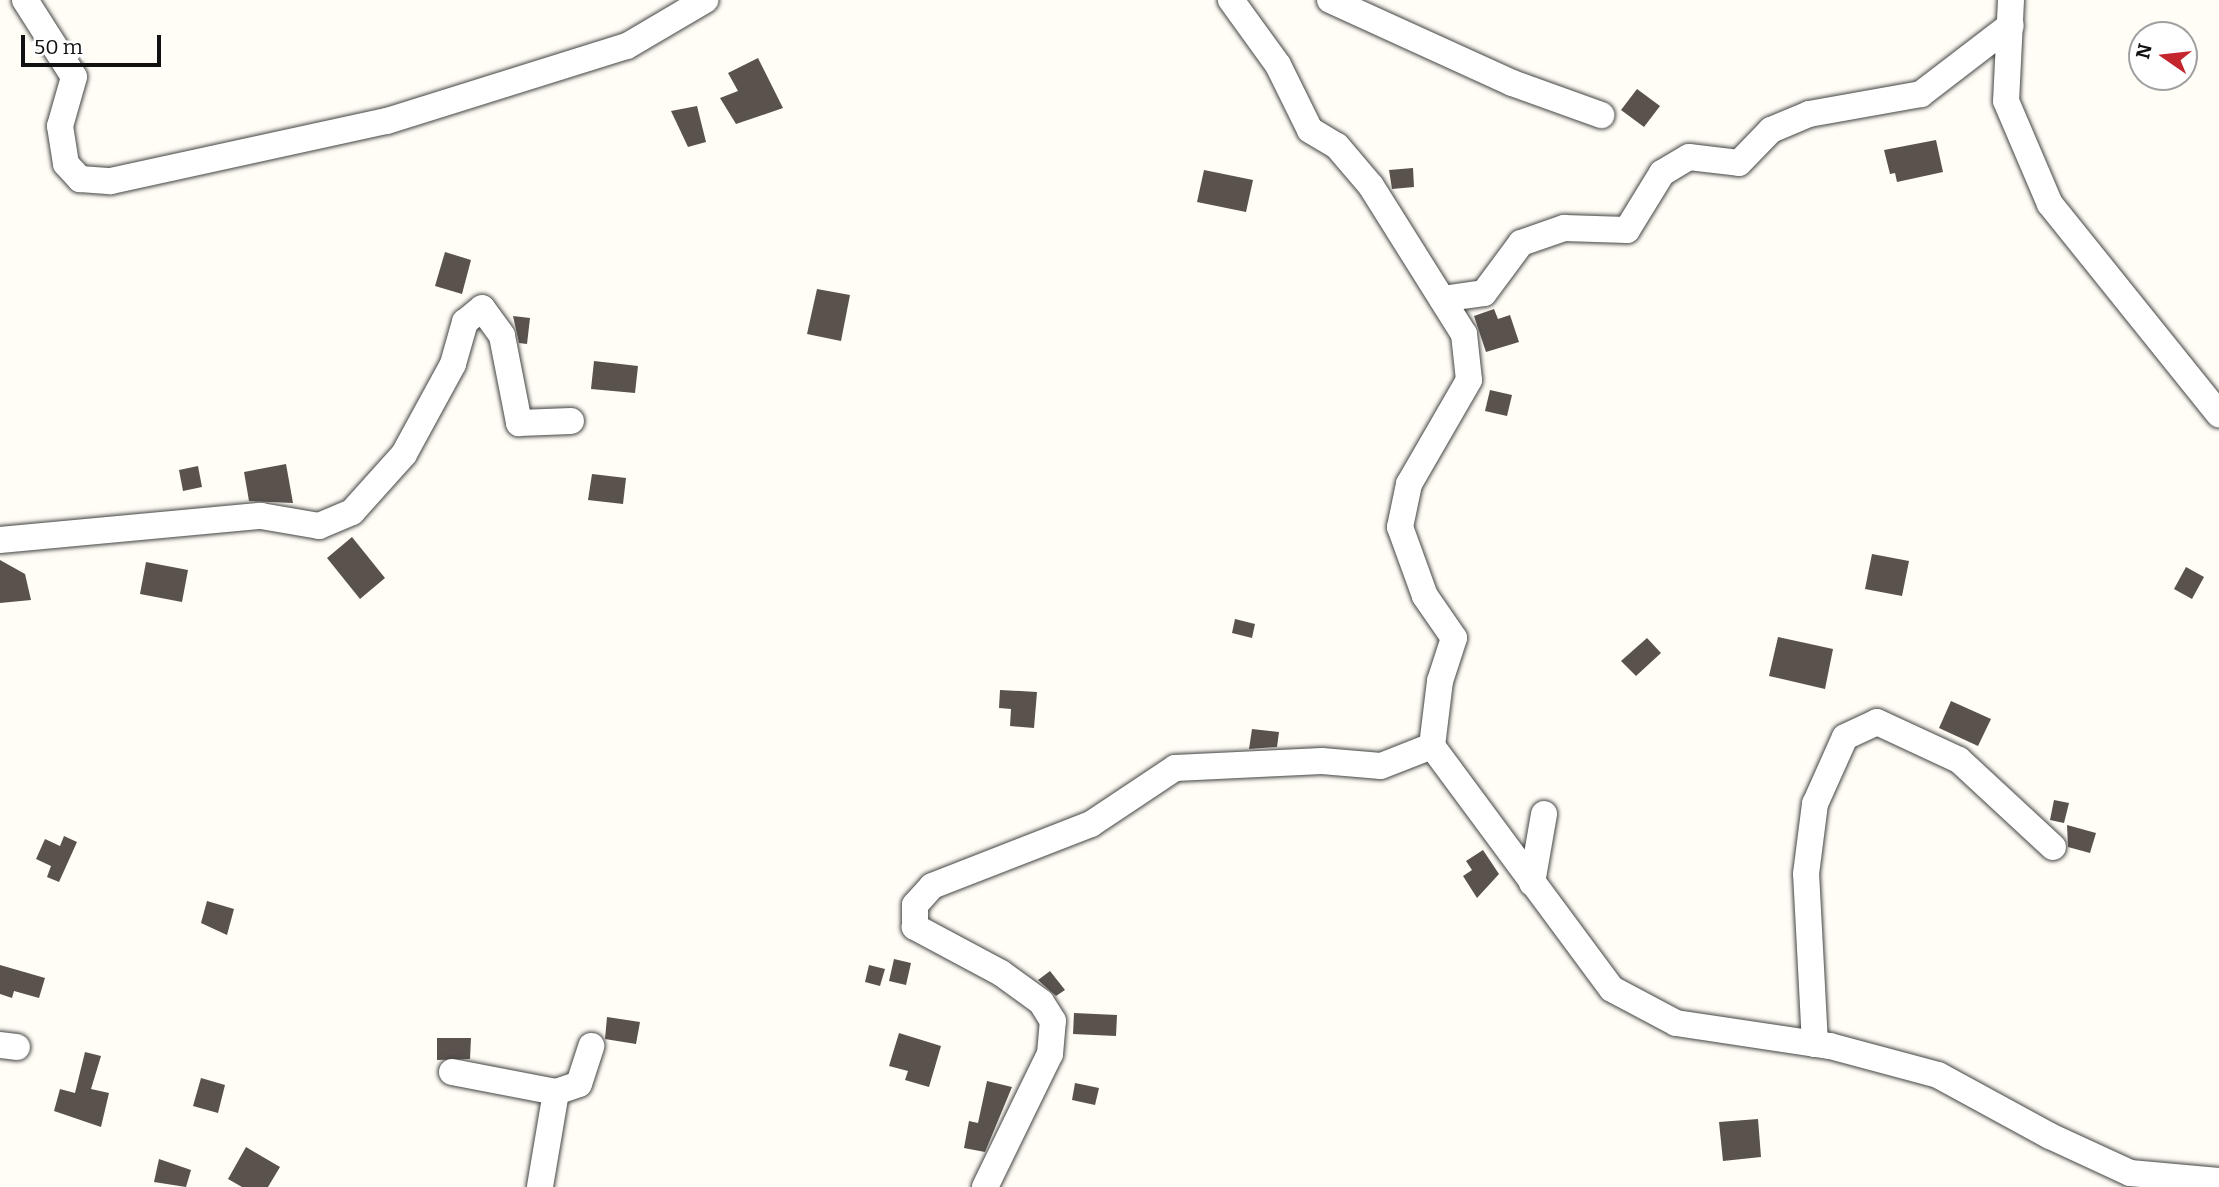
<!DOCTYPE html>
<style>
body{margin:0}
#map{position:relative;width:2219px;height:1187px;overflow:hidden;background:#fffdf5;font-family:Bitter,serif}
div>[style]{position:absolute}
.building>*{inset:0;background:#5a524d}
.roads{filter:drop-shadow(0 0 2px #444) drop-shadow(0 0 2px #444)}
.minor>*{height:26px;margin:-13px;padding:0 13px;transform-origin:13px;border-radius:13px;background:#fff}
span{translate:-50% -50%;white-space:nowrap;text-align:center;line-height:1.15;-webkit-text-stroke:7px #fff;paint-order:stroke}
.north{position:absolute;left:2128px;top:21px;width:70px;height:70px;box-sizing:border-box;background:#fff;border:2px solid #a0a0a0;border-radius:50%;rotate:284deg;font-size:19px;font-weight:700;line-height:28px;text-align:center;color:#111}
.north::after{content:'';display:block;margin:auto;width:24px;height:32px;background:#c4262e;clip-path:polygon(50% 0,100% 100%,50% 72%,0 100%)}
.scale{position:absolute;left:21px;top:35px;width:140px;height:32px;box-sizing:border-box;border:4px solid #111;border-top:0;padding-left:9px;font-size:21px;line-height:24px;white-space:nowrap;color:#111;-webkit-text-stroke:5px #fff;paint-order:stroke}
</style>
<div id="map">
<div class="building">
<i style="clip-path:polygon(758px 58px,783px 108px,736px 124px,720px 98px,738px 91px,728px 73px)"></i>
<i style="clip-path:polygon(1637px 89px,1660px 106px,1644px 127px,1621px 110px)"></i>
<i style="clip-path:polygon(697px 106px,706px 142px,688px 147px,671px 111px)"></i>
<i style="clip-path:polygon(1936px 140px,1943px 172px,1897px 182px,1895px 173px,1890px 174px,1884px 150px)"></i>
<i style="clip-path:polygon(1413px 168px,1414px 187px,1392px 189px,1389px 170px)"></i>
<i style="clip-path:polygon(1204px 170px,1253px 180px,1246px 212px,1197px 202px)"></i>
<i style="clip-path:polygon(445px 252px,471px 260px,462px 294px,435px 286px)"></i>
<i style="clip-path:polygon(817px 289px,850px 295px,841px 341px,807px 334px)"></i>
<i style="clip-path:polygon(1494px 309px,1498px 319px,1510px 315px,1519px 342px,1486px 352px,1474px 316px)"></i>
<i style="clip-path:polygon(513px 316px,530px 318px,527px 344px,519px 343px)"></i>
<i style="clip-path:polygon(594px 361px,638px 366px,635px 393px,591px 389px)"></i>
<i style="clip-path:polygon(1490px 390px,1512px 395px,1507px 416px,1485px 411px)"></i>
<i style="clip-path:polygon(286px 464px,293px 503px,249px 501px,244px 472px)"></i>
<i style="clip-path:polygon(198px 466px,202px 487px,183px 491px,179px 470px)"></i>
<i style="clip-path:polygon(592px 474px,626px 478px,623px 504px,588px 500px)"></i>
<i style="clip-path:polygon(352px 537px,385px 578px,360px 599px,327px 558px)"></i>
<i style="clip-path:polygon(1872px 554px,1909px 561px,1902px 596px,1865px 589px)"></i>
<i style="clip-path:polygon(0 560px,25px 574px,31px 600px,0 603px)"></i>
<i style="clip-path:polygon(146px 562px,188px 570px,182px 602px,140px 594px)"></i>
<i style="clip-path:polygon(2186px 567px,2204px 577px,2192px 599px,2174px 589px)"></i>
<i style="clip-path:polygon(1235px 619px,1255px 624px,1252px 638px,1232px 633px)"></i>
<i style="clip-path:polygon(1778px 637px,1833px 649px,1825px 689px,1769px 676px)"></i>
<i style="clip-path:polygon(1647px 638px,1661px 653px,1636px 676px,1621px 661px)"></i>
<i style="clip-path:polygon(1000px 690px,1037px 692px,1034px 728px,1010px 726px,1011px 709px,999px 708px)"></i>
<i style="clip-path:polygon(1951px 701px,1991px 719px,1978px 746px,1939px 728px)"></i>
<i style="clip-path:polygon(1252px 729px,1279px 732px,1277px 747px,1249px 749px)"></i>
<i style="clip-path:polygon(2054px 800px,2069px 803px,2064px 823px,2050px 820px)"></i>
<i style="clip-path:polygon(2067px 825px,2096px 833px,2090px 853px,2068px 847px)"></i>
<i style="clip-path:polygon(64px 836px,77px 842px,59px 882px,47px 877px,51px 866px,36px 859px,45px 839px,60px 846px)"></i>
<i style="clip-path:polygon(1483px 850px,1499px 874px,1477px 898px,1463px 876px,1472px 870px,1466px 861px)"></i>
<i style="clip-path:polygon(207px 901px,234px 909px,227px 935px,201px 923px)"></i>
<i style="clip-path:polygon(894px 959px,911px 963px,906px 985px,889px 981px)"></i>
<i style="clip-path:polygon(0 965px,45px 978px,39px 998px,14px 991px,12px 998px,0 994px)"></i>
<i style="clip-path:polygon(869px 965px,885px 969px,880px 986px,865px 982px)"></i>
<i style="clip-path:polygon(1050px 971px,1065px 990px,1056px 996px,1038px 980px)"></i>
<i style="clip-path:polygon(1074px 1013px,1117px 1015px,1116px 1036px,1073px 1034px)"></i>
<i style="clip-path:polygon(607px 1017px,640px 1022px,636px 1044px,605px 1039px)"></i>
<i style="clip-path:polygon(899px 1033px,941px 1046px,929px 1087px,905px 1080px,908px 1071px,889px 1066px)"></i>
<i style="clip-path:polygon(437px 1038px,471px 1038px,470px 1059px,437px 1060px)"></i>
<i style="clip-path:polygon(85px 1052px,101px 1056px,91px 1089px,109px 1093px,101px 1127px,54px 1111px,60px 1089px,75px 1093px)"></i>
<i style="clip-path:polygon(201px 1078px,225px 1085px,218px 1113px,193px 1106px)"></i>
<i style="clip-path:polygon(987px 1081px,1012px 1087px,985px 1152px,964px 1148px,969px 1121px,978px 1123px)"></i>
<i style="clip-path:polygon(1075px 1083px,1099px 1088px,1095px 1105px,1072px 1100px)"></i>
<i style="clip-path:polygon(1758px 1119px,1761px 1157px,1723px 1161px,1719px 1122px)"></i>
<i style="clip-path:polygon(246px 1147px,280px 1167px,268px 1187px,242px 1187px,228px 1179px)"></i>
<i style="clip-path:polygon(159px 1159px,191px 1170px,186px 1187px,154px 1182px)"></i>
</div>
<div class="roads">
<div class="minor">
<i style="left:25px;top:0;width:91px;rotate:57.5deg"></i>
<i style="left:74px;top:77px;width:51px;rotate:105.9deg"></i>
<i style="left:60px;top:126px;width:38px;rotate:81deg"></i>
<i style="left:66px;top:164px;width:21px;rotate:47deg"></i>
<i style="left:80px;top:179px;width:31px;rotate:4deg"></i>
<i style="left:111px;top:181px;width:282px;rotate:-12.3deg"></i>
<i style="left:387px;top:121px;width:251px;rotate:-17.4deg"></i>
<i style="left:627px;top:46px;width:91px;rotate:-30.5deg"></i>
<i style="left:1231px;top:0;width:80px;rotate:54.1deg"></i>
<i style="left:1278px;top:65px;width:72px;rotate:63.8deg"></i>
<i style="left:1310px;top:130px;width:31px;rotate:31deg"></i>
<i style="left:1337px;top:146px;width:52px;rotate:49.6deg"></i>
<i style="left:1371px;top:186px;width:175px;rotate:57.9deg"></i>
<i style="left:1464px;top:334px;width:46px;rotate:83.8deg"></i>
<i style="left:1469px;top:380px;width:120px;rotate:120deg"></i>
<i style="left:1409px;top:484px;width:44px;rotate:101.8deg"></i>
<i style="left:1400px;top:527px;width:73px;rotate:70.1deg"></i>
<i style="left:1425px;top:596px;width:51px;rotate:55.4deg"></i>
<i style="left:1454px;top:638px;width:45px;rotate:108deg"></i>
<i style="left:1440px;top:681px;width:65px;rotate:97deg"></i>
<i style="left:1432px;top:746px;width:302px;rotate:53.5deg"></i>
<i style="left:1612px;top:989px;width:72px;rotate:28deg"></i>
<i style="left:1676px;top:1023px;width:156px;rotate:8.5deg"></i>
<i style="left:1830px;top:1046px;width:112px;rotate:15deg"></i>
<i style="left:1938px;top:1075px;width:128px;rotate:28.6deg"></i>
<i style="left:2050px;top:1136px;width:88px;rotate:24.8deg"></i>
<i style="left:2130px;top:1173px;width:89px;rotate:5.1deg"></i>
<i style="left:1330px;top:0;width:200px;rotate:24.5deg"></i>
<i style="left:1512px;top:83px;width:95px;rotate:19.8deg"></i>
<i style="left:2011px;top:0;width:101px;rotate:92.8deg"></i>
<i style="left:2006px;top:101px;width:112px;rotate:66.9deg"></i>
<i style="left:2050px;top:204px;width:270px;rotate:51.2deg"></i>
<i style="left:1442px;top:299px;width:42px;rotate:-8.1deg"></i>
<i style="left:1484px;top:293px;width:62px;rotate:-53.5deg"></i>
<i style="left:1521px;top:243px;width:46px;rotate:-19.2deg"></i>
<i style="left:1564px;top:228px;width:63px;rotate:1.8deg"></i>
<i style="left:1627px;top:230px;width:67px;rotate:-58.4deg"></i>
<i style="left:1662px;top:173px;width:31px;rotate:-31deg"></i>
<i style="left:1689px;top:157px;width:50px;rotate:6.8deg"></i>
<i style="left:1739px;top:163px;width:46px;rotate:-45.9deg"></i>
<i style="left:1771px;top:130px;width:41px;rotate:-22.8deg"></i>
<i style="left:1809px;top:114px;width:114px;rotate:-10.1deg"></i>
<i style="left:1921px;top:94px;width:113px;rotate:-37.5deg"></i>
<i style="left:0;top:540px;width:262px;rotate:-5.3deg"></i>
<i style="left:261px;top:516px;width:59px;rotate:9.8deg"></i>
<i style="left:319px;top:526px;width:36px;rotate:-23deg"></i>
<i style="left:352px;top:512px;width:78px;rotate:-48.1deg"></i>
<i style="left:404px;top:454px;width:102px;rotate:-61.4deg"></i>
<i style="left:453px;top:364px;width:44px;rotate:-74.1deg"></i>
<i style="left:465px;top:322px;width:22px;rotate:-39deg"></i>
<i style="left:482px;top:308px;width:34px;rotate:54deg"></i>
<i style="left:502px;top:336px;width:89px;rotate:78.9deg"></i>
<i style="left:519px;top:423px;width:52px;rotate:-2.2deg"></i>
<i style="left:1532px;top:883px;width:70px;rotate:-80.1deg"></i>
<i style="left:1815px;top:1044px;width:170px;rotate:-93deg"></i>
<i style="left:1806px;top:874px;width:71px;rotate:-82.7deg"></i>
<i style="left:1815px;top:804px;width:73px;rotate:-65.9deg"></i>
<i style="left:1845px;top:737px;width:35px;rotate:-25deg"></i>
<i style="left:1877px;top:722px;width:90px;rotate:24.9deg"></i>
<i style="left:1959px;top:760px;width:128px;rotate:42.8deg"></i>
<i style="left:0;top:1045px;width:17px;rotate:7deg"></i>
<i style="left:452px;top:1072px;width:106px;rotate:10.9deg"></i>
<i style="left:556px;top:1092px;width:96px;rotate:99.6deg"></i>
<i style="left:556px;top:1092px;width:24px;rotate:-19deg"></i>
<i style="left:579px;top:1084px;width:40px;rotate:-72deg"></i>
<i style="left:985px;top:1187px;width:148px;rotate:-64deg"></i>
<i style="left:1050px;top:1054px;width:33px;rotate:-85deg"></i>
<i style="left:1053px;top:1021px;width:22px;rotate:-122deg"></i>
<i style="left:1041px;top:1002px;width:49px;rotate:-144.1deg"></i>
<i style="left:1001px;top:973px;width:98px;rotate:-151.9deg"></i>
<i style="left:915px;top:927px;width:22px;rotate:-90deg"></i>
<i style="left:915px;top:905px;width:25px;rotate:-48deg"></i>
<i style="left:932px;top:886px;width:171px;rotate:-21.3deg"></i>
<i style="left:1091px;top:824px;width:101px;rotate:-33.7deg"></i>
<i style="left:1175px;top:768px;width:147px;rotate:-2.7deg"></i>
<i style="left:1322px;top:761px;width:59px;rotate:4.8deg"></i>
<i style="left:1381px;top:766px;width:55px;rotate:-21.4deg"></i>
</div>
</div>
<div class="north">N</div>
<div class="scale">50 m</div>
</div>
